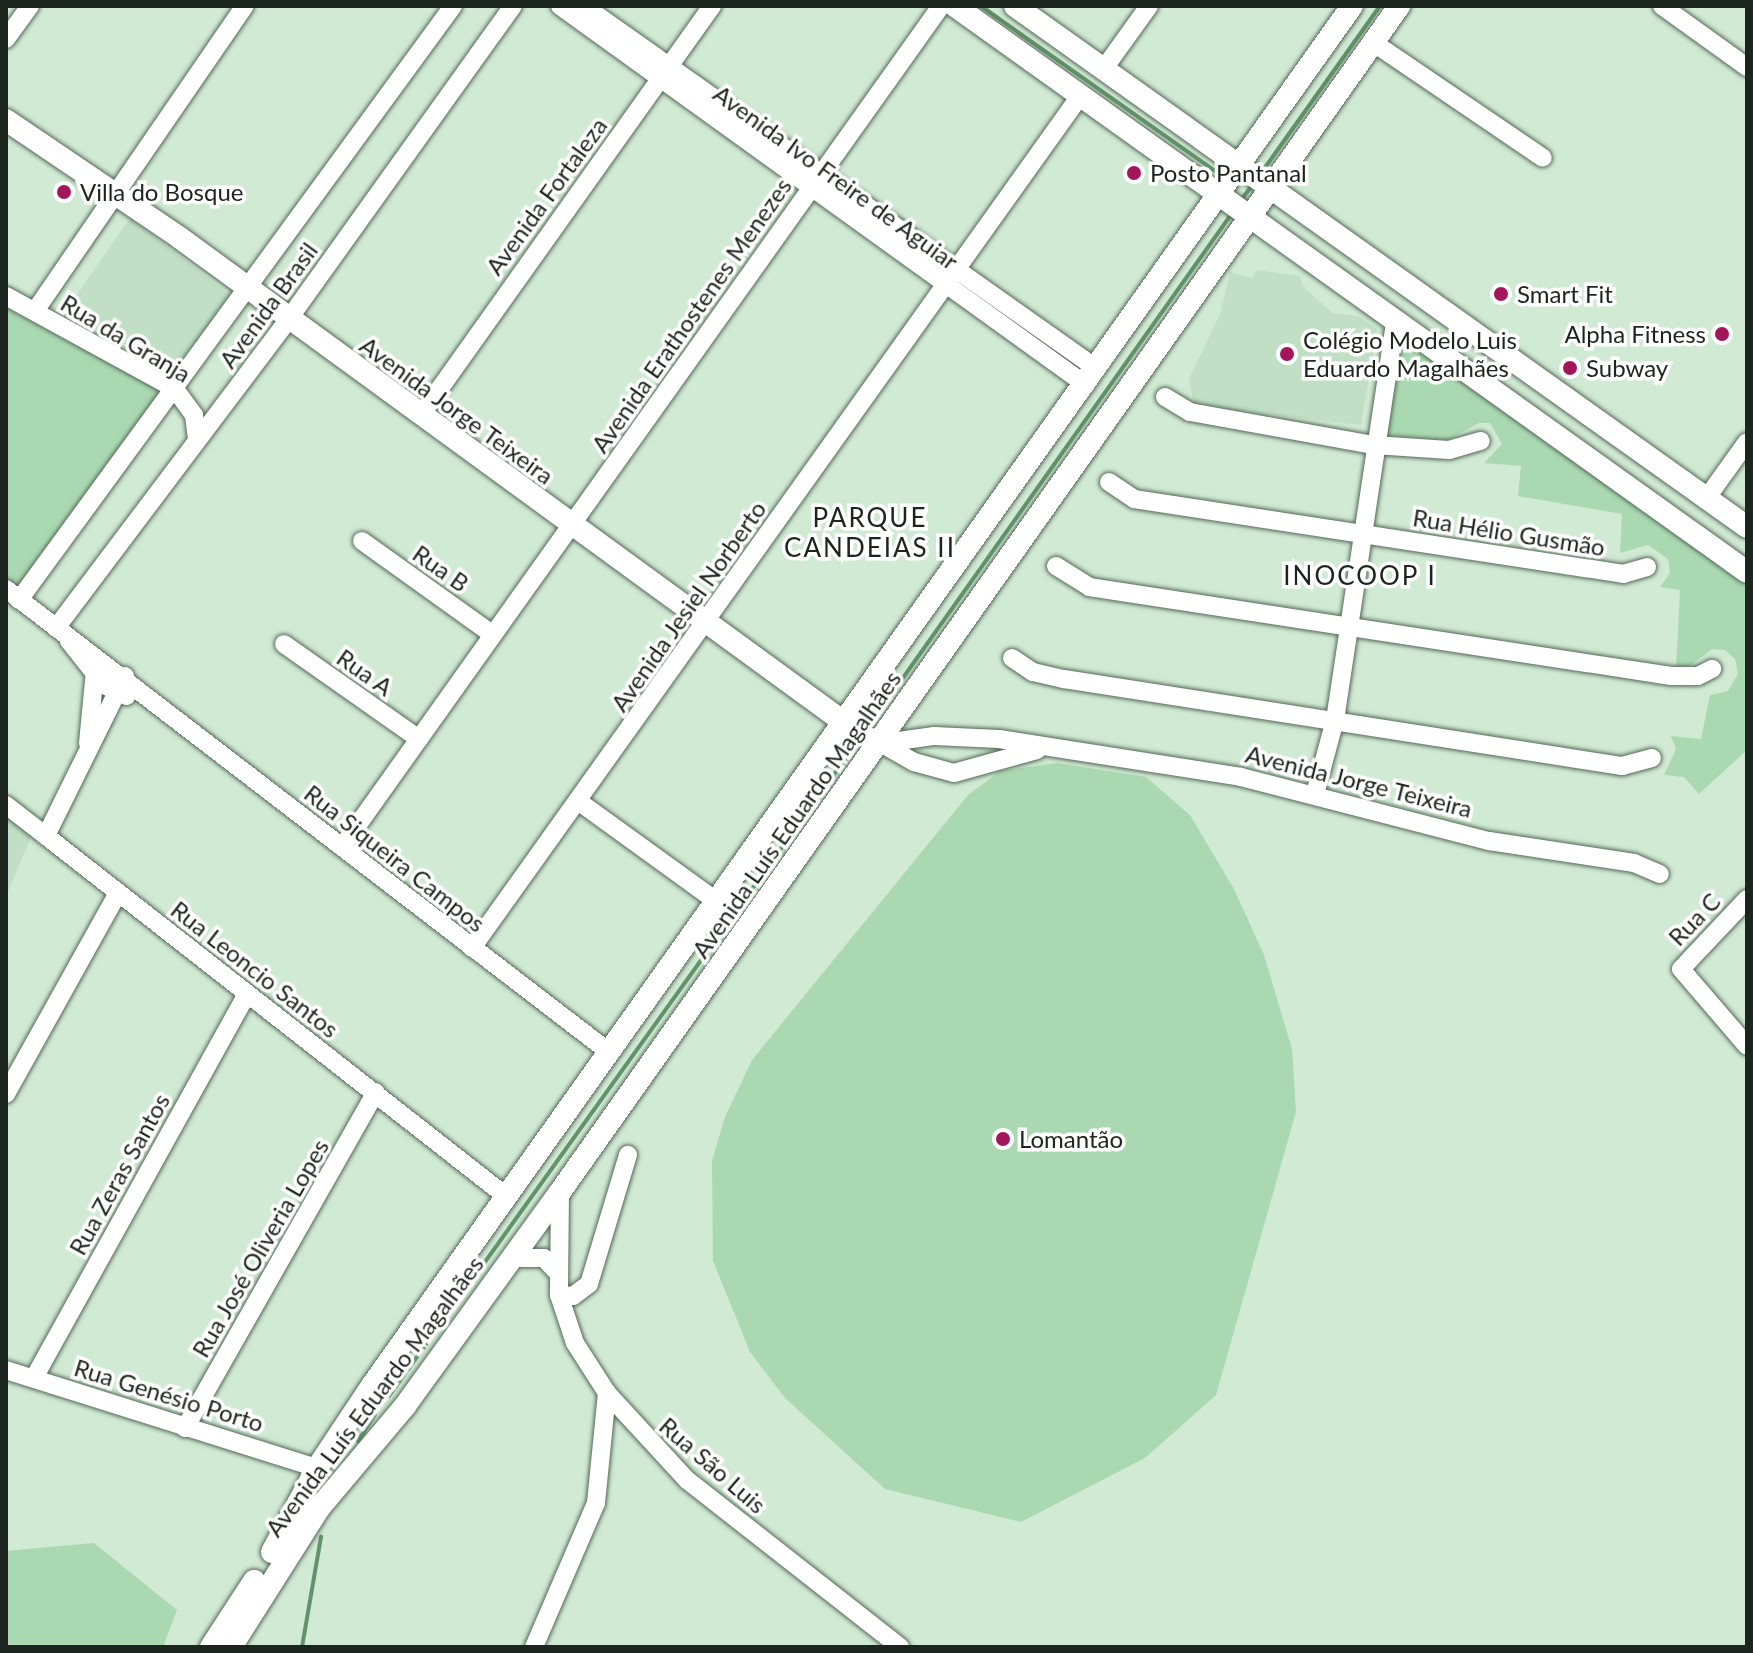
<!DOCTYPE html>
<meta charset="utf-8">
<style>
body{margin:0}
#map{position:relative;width:1753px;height:1653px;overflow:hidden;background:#d1ead4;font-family:Lato,sans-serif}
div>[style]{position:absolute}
.built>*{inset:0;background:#c0dfc4}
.green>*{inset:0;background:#aad9b1}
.stream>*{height:4px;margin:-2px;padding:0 2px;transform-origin:2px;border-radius:2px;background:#62936a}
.roads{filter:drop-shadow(0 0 2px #526855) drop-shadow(0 0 2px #526855)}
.minor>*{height:18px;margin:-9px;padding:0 9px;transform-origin:9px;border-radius:9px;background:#fff}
.major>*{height:22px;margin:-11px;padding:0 11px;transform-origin:11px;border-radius:11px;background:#fff}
.dots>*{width:22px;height:22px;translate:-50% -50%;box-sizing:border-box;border:4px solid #fff;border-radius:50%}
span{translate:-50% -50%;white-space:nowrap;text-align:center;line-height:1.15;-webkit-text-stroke:7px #fff;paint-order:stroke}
.poi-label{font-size:24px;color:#1c251d}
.left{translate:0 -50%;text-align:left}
.right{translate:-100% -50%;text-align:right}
.street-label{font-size:24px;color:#1c251d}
.neighbourhood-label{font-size:26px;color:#1c251d;letter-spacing:2px}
.frame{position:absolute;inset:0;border:8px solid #1c251d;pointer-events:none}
</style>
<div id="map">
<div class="built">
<i style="clip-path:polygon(130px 218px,230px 295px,174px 371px,65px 312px)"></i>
<i style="clip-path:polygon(1256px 270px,1300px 276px,1302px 285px,1332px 313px,1358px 316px,1377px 329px,1361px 425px,1194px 406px,1189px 379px,1221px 312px,1230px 272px,1253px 278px)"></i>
<i style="clip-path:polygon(6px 805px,35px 828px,6px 896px)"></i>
</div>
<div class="green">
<i style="clip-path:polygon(6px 308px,163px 392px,24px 594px,6px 580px)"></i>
<i style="clip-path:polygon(1400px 334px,1747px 581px,1747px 750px,1699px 794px,1684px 777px,1664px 775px,1676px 749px,1671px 736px,1701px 739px,1710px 695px,1728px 691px,1738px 674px,1735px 659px,1725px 650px,1712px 649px,1691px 665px,1676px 668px,1680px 590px,1660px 587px,1670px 573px,1668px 559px,1648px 545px,1620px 553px,1622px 514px,1518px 496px,1521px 466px,1484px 463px,1502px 444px,1490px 423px,1479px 423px,1448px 440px,1382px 435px)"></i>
<i style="clip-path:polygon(1057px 763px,1146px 777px,1190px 815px,1234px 889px,1264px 955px,1292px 1049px,1296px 1112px,1216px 1395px,1145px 1458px,1021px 1522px,885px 1489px,785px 1398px,750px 1352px,713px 1261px,712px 1161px,725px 1117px,752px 1060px,968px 795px,1000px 771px)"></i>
<i style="clip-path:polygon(94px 1543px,177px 1610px,163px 1647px,6px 1647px,6px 1551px)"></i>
</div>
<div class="stream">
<i style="left:981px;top:6px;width:294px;rotate:35.2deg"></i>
<i style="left:1264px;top:169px;width:200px;rotate:-54.6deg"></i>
<i style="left:1241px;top:200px;width:20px;rotate:-53deg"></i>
<i style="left:871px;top:723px;width:621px;rotate:-54.7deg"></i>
<i style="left:389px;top:1396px;width:797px;rotate:-54.4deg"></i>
<i style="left:358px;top:1441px;width:31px;rotate:-57deg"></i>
<i style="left:302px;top:1647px;width:112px;rotate:-80.2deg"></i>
</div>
<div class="roads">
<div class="minor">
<i style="left:560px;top:6px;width:648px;rotate:35.77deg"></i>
<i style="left:584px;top:6px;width:628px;rotate:35.28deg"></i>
<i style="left:1662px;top:6px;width:105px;rotate:35.7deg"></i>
<i style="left:6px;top:39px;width:41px;rotate:-54deg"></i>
<i style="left:1374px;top:43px;width:204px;rotate:34.2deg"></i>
<i style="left:1103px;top:70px;width:79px;rotate:-54.3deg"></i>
<i style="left:6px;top:296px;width:193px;rotate:28.8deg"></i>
<i style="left:175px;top:389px;width:32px;rotate:54deg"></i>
<i style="left:194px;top:415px;width:25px;rotate:83deg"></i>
<i style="left:35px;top:311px;width:370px;rotate:-55.5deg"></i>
<i style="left:1165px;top:397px;width:29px;rotate:31deg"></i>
<i style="left:1190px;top:412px;width:187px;rotate:10.2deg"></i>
<i style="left:1374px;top:445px;width:75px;rotate:3.8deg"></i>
<i style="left:1449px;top:450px;width:33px;rotate:-16deg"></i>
<i style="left:421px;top:415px;width:502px;rotate:-54.57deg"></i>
<i style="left:1109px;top:482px;width:30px;rotate:34deg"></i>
<i style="left:1134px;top:499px;width:495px;rotate:8.7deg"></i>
<i style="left:1623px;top:574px;width:25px;rotate:-16deg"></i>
<i style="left:1706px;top:499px;width:70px;rotate:-54.3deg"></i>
<i style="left:362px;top:541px;width:160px;rotate:35.6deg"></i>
<i style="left:1056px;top:566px;width:39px;rotate:32deg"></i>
<i style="left:1089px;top:587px;width:589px;rotate:8.69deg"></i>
<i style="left:1671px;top:676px;width:27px"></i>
<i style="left:1698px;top:676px;width:16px;rotate:-27deg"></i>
<i style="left:6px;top:589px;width:760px;rotate:37.52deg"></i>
<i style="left:19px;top:600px;width:736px;rotate:-53.85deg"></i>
<i style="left:56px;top:628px;width:386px;rotate:-53deg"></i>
<i style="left:288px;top:320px;width:386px;rotate:-54.4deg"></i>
<i style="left:69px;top:641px;width:56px;rotate:51.5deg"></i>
<i style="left:104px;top:685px;width:25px;rotate:26deg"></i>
<i style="left:284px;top:644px;width:165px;rotate:35.1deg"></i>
<i style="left:1012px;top:658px;width:25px;rotate:34deg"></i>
<i style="left:1033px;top:672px;width:32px;rotate:13deg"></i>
<i style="left:1064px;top:679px;width:565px;rotate:8.86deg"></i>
<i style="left:1622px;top:766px;width:31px;rotate:-15deg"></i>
<i style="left:125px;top:676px;width:178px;rotate:116.3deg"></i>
<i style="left:46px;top:836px;width:586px;rotate:38.06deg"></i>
<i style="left:842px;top:721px;width:83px;rotate:29.7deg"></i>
<i style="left:914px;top:762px;width:41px;rotate:15.4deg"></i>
<i style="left:954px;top:773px;width:86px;rotate:-15.5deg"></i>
<i style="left:88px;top:743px;width:73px;rotate:-84.5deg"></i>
<i style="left:877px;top:744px;width:58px;rotate:-8deg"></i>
<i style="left:934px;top:736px;width:65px;rotate:2.6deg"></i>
<i style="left:999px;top:739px;width:245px;rotate:8.9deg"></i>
<i style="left:1241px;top:777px;width:256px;rotate:14.5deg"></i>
<i style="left:1489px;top:841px;width:147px;rotate:8.6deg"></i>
<i style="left:1634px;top:863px;width:28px;rotate:23deg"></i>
<i style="left:1315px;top:794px;width:77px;rotate:-74.9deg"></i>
<i style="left:1335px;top:720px;width:403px;rotate:-81.4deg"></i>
<i style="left:578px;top:801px;width:169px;rotate:35.9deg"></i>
<i style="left:6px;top:805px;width:51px;rotate:37.8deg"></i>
<i style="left:342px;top:847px;width:1033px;rotate:-54.54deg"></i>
<i style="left:1747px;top:899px;width:96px;rotate:133.3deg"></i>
<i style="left:1681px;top:969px;width:101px;rotate:49.4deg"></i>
<i style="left:472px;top:948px;width:1047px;rotate:-54.49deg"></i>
<i style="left:6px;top:1094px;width:230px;rotate:-60.9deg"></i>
<i style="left:560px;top:1192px;width:103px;rotate:90.6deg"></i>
<i style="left:559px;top:1295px;width:51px;rotate:71.6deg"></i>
<i style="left:575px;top:1343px;width:59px;rotate:57.4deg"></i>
<i style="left:607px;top:1393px;width:118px;rotate:47.4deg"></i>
<i style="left:687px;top:1480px;width:271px;rotate:38.1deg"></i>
<i style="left:510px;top:1258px;width:34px"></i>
<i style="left:544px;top:1258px;width:21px;rotate:47deg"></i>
<i style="left:559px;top:1295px;width:14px;rotate:4deg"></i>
<i style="left:573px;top:1296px;width:20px;rotate:-37deg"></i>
<i style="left:589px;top:1284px;width:135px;rotate:-73.2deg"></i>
<i style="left:6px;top:1370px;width:326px;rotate:17.5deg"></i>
<i style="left:34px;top:1378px;width:439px;rotate:-61deg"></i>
<i style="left:185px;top:1428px;width:386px;rotate:-60.4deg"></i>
<i style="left:534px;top:1647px;width:157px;rotate:-66.7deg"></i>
<i style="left:596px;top:1503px;width:111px;rotate:-84.3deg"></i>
</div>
<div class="major">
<i style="left:955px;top:6px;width:973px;rotate:35.55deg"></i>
<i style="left:1015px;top:6px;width:898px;rotate:35.44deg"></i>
<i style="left:6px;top:120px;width:210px;rotate:34.1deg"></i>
<i style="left:180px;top:238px;width:819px;rotate:36.11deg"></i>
<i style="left:272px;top:1552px;width:95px;rotate:-61.8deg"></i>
<i style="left:317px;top:1468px;width:101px;rotate:-56.3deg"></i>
<i style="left:373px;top:1384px;width:1690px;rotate:-54.61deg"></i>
<i style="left:211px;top:1647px;width:79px;rotate:-56.9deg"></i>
<i style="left:231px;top:1647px;width:166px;rotate:-57.6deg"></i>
<i style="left:320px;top:1507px;width:132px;rotate:-49.9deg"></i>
<i style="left:405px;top:1406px;width:264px;rotate:-54.1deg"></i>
<i style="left:560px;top:1192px;width:1453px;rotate:-54.72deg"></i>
</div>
</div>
<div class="dots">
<i style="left:1134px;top:173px;background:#a4165a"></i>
<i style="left:64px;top:192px;background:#a4165a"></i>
<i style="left:1501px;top:294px;background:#a4165a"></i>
<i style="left:1722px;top:334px;background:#a4165a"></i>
<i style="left:1287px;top:354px;background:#a4165a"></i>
<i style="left:1570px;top:368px;background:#a4165a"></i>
<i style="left:1003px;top:1139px;background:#a4165a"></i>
</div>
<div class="poi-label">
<span class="left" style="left:1150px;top:173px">Posto Pantanal</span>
<span class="left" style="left:80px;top:192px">Villa do Bosque</span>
<span class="left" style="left:1517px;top:294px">Smart Fit</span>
<span class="right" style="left:1706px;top:334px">Alpha Fitness</span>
<span class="left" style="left:1303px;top:354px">Colégio Modelo Luis<br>Eduardo Magalhães</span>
<span class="left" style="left:1586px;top:368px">Subway</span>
<span class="left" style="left:1019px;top:1139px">Lomantão</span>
</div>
<div class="street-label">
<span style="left:836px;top:177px;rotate:36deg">Avenida Ivo Freire de Aguiar</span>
<span style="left:546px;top:196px;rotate:-54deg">Avenida Fortaleza</span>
<span style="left:268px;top:305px;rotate:-54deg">Avenida Brasil</span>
<span style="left:691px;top:315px;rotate:-55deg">Avenida Erathostenes Menezes</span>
<span style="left:126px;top:338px;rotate:31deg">Rua da Granja</span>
<span style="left:457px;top:410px;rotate:36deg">Avenida Jorge Teixeira</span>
<span style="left:1509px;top:532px;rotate:9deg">Rua Hélio Gusmão</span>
<span style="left:441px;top:568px;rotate:35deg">Rua B</span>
<span style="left:688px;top:606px;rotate:-55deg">Avenida Jesiel Norberto</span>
<span style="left:365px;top:672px;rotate:35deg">Rua A</span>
<span style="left:1359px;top:781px;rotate:14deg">Avenida Jorge Teixeira</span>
<span style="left:796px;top:814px;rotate:-55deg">Avenida Luís Eduardo Magalhães</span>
<span style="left:395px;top:858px;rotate:38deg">Rua Siqueira Campos</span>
<span style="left:1694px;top:919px;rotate:-46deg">Rua C</span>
<span style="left:255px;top:969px;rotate:38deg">Rua Leoncio Santos</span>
<span style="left:119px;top:1174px;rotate:-61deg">Rua Zeras Santos</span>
<span style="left:260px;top:1248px;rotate:-60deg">Rua José Oliveria Lopes</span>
<span style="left:169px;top:1395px;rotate:17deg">Rua Genésio Porto</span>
<span style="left:374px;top:1396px;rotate:-53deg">Avenida Luís Eduardo Magalhães</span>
<span style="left:713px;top:1465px;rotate:41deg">Rua São Luis</span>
</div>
<div class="neighbourhood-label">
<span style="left:870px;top:533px">PARQUE<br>CANDEIAS II</span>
<span style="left:1360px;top:576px">INOCOOP I</span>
</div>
<div class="frame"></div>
</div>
